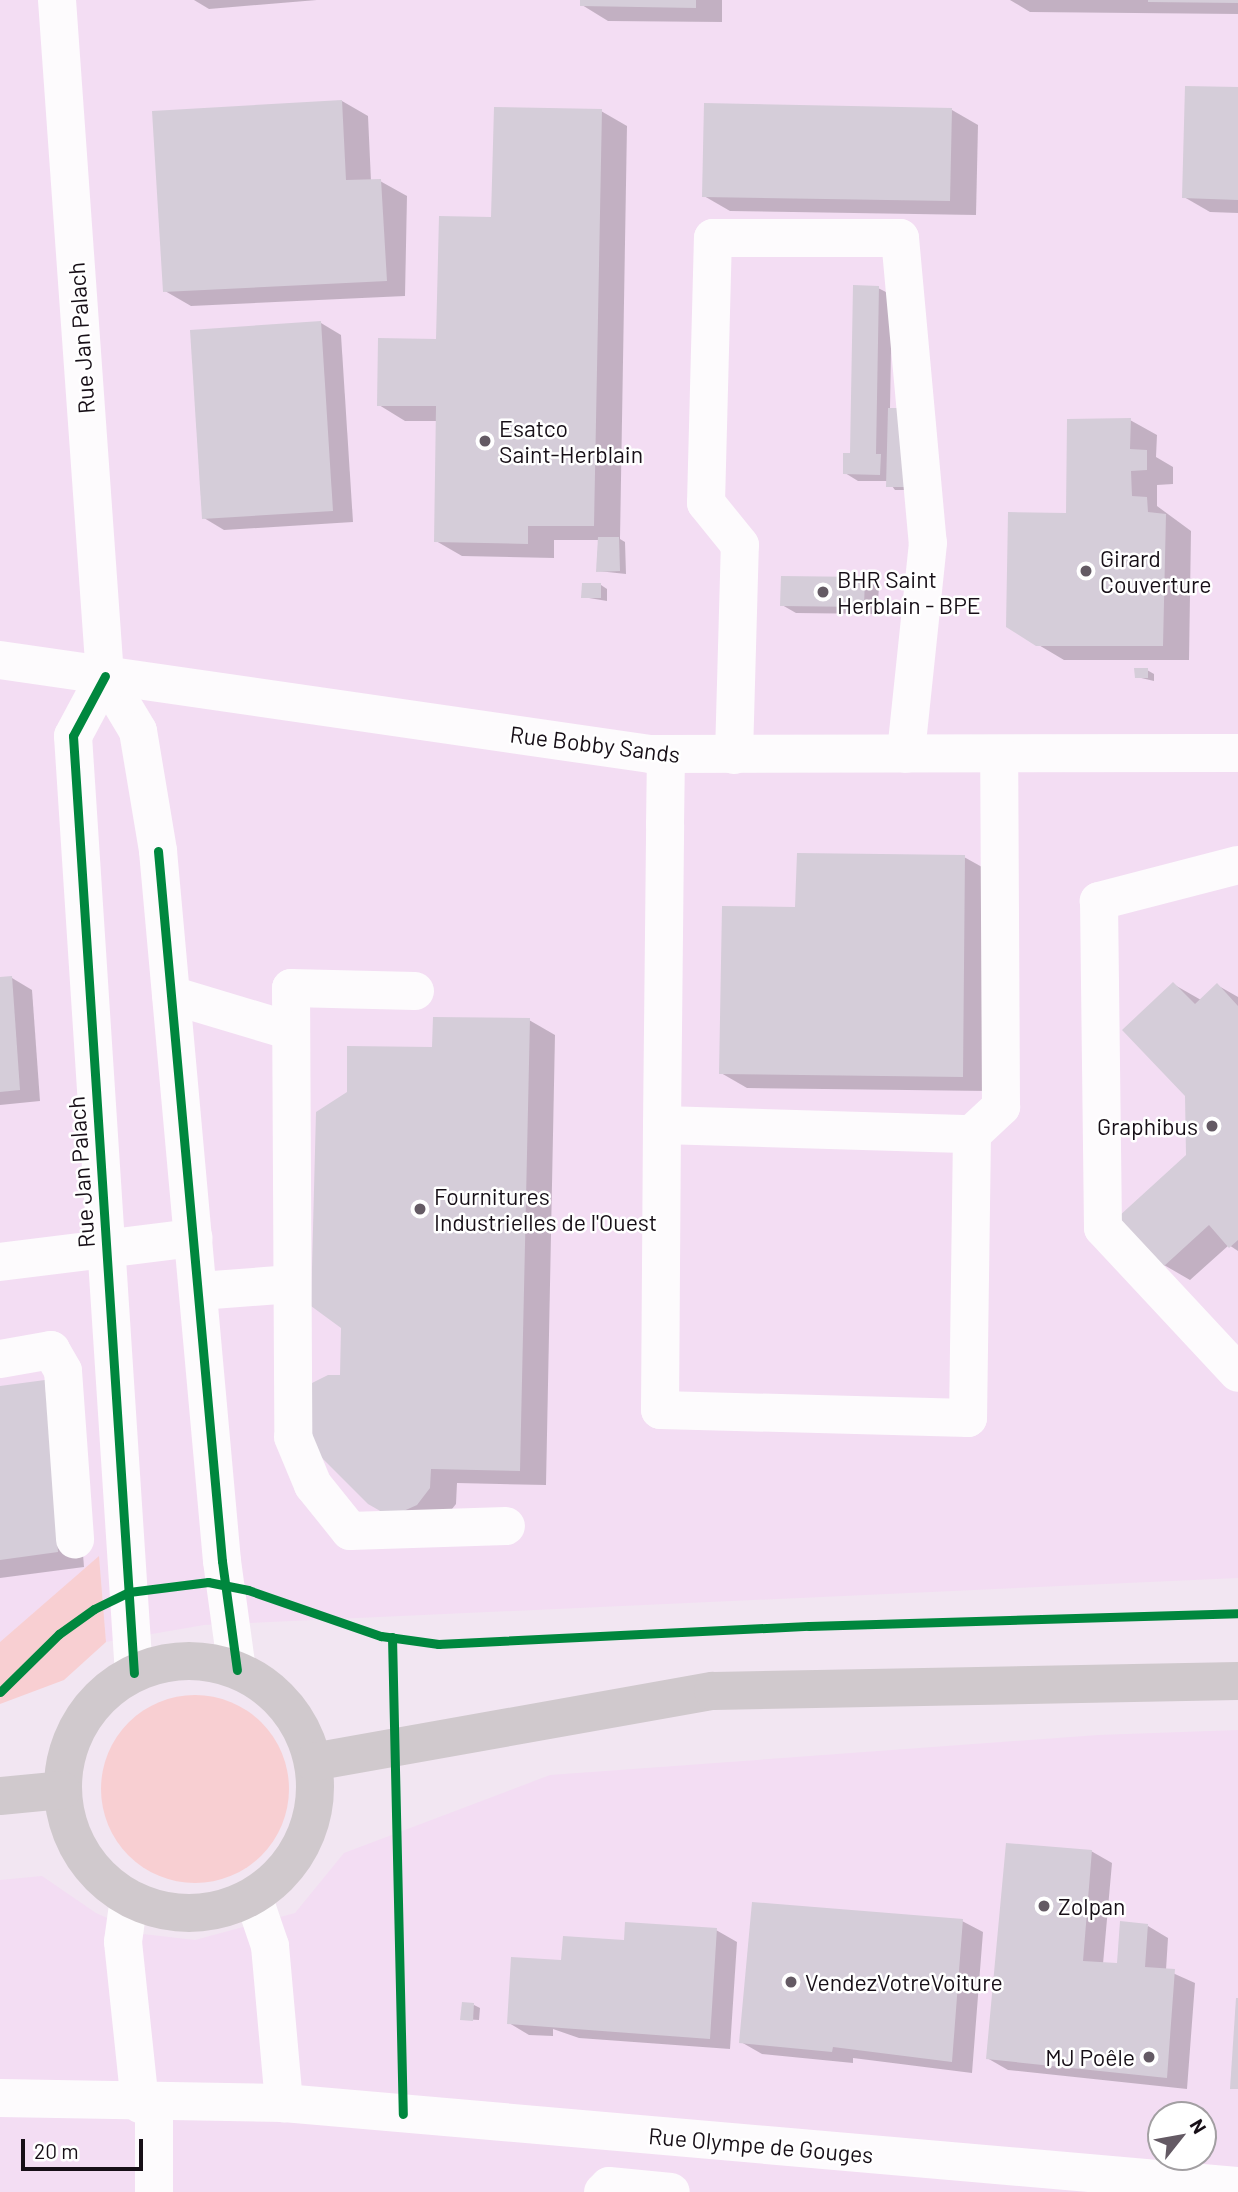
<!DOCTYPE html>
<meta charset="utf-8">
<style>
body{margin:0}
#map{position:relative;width:1238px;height:2192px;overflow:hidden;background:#f2e6f2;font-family:Barlow,sans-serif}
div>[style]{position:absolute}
.built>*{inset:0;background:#f3ddf3}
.green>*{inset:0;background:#f8cfd2}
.round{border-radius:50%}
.shadow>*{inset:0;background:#0003}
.building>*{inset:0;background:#d5cdd9}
.minor>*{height:38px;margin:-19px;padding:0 19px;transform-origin:19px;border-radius:19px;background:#fdfbfd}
.major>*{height:38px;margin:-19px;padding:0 19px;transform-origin:19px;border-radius:19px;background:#d0c9cd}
.major>.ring{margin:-19px;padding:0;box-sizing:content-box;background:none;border:38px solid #d0c9cd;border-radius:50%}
.cycleway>*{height:9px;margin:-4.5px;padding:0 4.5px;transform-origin:4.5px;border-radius:4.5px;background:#00873e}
.dots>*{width:19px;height:19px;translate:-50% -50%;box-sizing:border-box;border:4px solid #fff;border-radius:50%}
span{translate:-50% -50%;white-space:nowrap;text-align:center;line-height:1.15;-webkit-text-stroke:5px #fff;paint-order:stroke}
.street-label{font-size:23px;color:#170f17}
.poi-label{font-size:23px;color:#170f17}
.left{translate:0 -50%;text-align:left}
.right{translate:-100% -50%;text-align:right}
.north{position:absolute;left:1147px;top:2101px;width:70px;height:70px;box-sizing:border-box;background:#fff;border:2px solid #a29fa2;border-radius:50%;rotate:59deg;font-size:19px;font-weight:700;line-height:28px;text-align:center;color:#170f17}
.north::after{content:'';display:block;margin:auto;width:24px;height:32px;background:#645a64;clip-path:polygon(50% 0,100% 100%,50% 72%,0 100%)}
.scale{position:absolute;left:21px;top:2139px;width:122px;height:32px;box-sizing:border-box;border:4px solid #170f17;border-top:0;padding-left:9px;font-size:21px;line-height:24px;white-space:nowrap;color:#170f17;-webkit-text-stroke:5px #fff;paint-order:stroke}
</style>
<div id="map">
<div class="built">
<i style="clip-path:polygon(0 0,1238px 0,1238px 1578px,204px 1625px,106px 1642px,99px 1557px,0 1642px)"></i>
<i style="clip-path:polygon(evenodd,1238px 1730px,1238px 2192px,0 2192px,0 1880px,42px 1876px,96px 1913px,143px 1934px,195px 1940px,295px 1913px,344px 1853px,550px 1775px,1098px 1735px,1238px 1730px,1161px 2115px,1203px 2115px,1203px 2157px,1161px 2157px,1161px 2115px)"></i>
</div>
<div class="green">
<i style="clip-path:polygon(99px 1556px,106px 1642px,64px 1680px,0 1704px,0 1642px)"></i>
<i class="round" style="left:101px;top:1695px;width:188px;height:188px"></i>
</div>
<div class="shadow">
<i style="clip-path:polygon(194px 0,317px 0,209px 9px)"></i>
<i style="clip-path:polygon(582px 0,722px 0,722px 22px,608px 21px,582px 5px)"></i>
<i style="clip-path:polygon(1010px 0,1238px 0,1238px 14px,1030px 12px)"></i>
<i style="clip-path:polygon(1238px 89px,1238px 213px,1210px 212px,1184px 197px)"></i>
<i style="clip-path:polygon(342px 101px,368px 116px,371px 181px,380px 181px,407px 196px,405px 296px,191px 306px,165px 291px)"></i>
<i style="clip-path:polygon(952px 110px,978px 125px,976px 215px,730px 211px,704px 196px)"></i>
<i style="clip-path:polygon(601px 111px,627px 126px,620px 539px,625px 542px,626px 574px,598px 571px,600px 540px,554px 540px,554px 558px,462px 556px,436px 541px,437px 421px,405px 421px,379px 405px,438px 341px,492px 219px)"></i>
<i style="clip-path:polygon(878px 288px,892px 295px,890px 409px,911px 490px,895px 490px,888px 481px,858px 481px,845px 473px,852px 455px)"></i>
<i style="clip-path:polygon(321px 323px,341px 335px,353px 522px,224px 530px,204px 518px)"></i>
<i style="clip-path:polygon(1130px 420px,1157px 435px,1156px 457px,1173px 467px,1173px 484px,1157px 485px,1157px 506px,1191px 531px,1189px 660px,1064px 660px,1037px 644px,1067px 514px)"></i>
<i style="clip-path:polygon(865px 579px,879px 587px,877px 614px,796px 613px,782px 605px)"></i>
<i style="clip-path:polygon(601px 585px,607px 589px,607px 601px,583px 597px)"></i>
<i style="clip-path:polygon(1147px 670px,1154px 674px,1154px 681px,1137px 677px)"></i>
<i style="clip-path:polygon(964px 857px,991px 872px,989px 1091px,747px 1088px,721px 1073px,797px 909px)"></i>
<i style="clip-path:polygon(12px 978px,32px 990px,40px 1101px,0 1105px,0 979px)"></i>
<i style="clip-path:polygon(1173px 984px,1201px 1000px,1217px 985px,1238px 997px,1238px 1251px,1229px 1245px,1190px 1280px,1164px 1265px,1187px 1156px,1187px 1096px)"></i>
<i style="clip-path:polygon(529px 1020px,555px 1035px,546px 1485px,457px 1483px,456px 1504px,444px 1519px,402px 1522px,342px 1377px,434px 1049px)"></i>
<i style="clip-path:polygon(0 1388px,71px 1397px,84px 1567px,0 1578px)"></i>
<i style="clip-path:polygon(1091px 1851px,1112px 1863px,1103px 1964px,1119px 1965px,1148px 1926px,1168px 1938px,1166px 1970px,1195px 1983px,1187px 2089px,1008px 2070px,987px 2058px)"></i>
<i style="clip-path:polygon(962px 1921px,983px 1932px,972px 2073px,853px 2058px,853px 2063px,762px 2054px,741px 2042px)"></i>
<i style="clip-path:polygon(716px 1930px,737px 1942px,730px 2049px,579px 2038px,553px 2029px,553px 2036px,529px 2035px,509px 2023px,563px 1962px,626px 1942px)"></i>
<i style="clip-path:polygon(474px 2005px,480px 2008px,479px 2020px,462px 2019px)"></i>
</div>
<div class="building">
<i style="clip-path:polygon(580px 0,696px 0,696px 8px,580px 6px)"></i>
<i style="clip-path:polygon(1148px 0,1238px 0,1238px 3px,1148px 2px)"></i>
<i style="clip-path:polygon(1185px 86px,1238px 87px,1238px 200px,1182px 198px)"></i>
<i style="clip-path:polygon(342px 100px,346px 180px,381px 179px,387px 281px,163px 292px,152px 111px)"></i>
<i style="clip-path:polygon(704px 103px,952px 108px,950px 201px,702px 197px)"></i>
<i style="clip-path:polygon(494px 107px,602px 109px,594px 526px,528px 526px,528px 544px,434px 542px,436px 406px,377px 406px,378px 338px,436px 339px,439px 216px,491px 217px)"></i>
<i style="clip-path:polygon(853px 285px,879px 286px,876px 454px,881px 454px,880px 475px,843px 474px,843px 453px,850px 453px)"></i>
<i style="clip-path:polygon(321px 321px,333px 511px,202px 519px,190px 330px)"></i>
<i style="clip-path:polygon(888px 408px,906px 408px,905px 487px,886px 487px)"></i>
<i style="clip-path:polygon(1131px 418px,1130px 449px,1147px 450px,1147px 470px,1131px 471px,1132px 496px,1147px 497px,1148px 512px,1166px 514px,1163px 646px,1036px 646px,1006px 627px,1008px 512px,1066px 513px,1067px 419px)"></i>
<i style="clip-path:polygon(598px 537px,619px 537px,620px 571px,596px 572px)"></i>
<i style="clip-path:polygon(781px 576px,865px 577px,864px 607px,780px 606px)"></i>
<i style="clip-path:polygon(582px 583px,601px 583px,601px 598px,581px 598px)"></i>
<i style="clip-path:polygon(1134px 668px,1148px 668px,1148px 678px,1135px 678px)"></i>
<i style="clip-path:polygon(797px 853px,965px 855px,963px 1077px,719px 1074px,722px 906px,795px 907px)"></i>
<i style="clip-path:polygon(12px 976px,20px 1090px,0 1092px,0 977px)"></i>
<i style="clip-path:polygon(1173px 982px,1195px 1004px,1217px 983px,1238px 1006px,1238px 1240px,1229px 1248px,1209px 1225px,1163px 1267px,1118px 1217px,1186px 1155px,1185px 1096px,1122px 1030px)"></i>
<i style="clip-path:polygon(433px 1017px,530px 1018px,520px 1471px,431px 1469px,430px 1488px,417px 1505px,399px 1513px,382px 1512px,368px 1504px,309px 1445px,300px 1389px,328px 1375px,340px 1375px,341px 1328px,311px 1306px,316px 1112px,347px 1092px,347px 1046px,432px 1047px)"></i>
<i style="clip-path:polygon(45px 1380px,58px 1552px,0 1560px,0 1386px)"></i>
<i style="clip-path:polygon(1006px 1843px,1092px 1850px,1083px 1961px,1117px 1963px,1120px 1921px,1148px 1924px,1145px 1967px,1175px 1969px,1167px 2078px,986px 2059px)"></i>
<i style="clip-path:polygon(752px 1902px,963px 1919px,952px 2062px,833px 2047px,832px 2052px,739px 2043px)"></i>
<i style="clip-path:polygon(625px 1922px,717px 1928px,710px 2039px,507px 2024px,511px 1957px,561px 1960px,563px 1936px,624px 1940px)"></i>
<i style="clip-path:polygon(1236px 1998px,1238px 1998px,1238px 2089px,1230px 2089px)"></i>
<i style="clip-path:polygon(462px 2002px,474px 2003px,473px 2021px,460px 2020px)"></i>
</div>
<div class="minor">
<i style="left:57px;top:0;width:678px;rotate:85.94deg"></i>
<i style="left:105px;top:676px;width:64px;rotate:59deg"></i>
<i style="left:138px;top:731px;width:122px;rotate:80.5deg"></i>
<i style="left:158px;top:851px;width:713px;rotate:84.85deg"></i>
<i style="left:222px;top:1561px;width:110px;rotate:82.2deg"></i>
<i style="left:0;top:660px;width:657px;rotate:8.23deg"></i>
<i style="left:650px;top:754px;width:588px;rotate:-0.1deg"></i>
<i style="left:105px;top:676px;width:68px;rotate:118.1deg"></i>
<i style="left:73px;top:736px;width:939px;rotate:86.28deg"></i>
<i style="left:734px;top:755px;width:210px;rotate:-88.4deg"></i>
<i style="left:740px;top:545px;width:54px;rotate:-129deg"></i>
<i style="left:706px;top:503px;width:265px;rotate:-88.5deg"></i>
<i style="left:713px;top:238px;width:187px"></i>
<i style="left:900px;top:238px;width:306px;rotate:84.8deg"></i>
<i style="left:928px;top:543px;width:212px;rotate:96deg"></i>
<i style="left:1238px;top:865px;width:144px;rotate:165.5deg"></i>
<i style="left:1099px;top:901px;width:327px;rotate:89.3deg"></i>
<i style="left:1103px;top:1228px;width:198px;rotate:47deg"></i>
<i style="left:415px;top:991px;width:124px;rotate:-178.6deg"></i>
<i style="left:291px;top:988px;width:449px;rotate:89.7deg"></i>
<i style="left:293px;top:1437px;width:52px;rotate:67.4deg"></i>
<i style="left:313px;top:1485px;width:59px;rotate:51.2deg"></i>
<i style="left:350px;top:1531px;width:156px;rotate:-1.8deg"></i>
<i style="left:171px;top:995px;width:125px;rotate:16.7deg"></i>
<i style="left:662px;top:1125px;width:310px;rotate:1.7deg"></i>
<i style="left:972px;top:1134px;width:284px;rotate:90.8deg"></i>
<i style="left:968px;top:1418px;width:308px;rotate:-178.5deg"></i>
<i style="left:660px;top:1410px;width:285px;rotate:-89.6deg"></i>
<i style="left:662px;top:1125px;width:300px;rotate:-89.4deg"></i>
<i style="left:665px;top:825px;width:70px;rotate:-89.2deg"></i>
<i style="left:972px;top:1134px;width:40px;rotate:-43deg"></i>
<i style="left:1001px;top:1107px;width:353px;rotate:-90.3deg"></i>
<i style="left:0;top:1262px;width:195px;rotate:-7.1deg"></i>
<i style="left:199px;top:1291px;width:93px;rotate:-4.3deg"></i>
<i style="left:0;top:1359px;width:52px;rotate:-10deg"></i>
<i style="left:51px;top:1350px;width:24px;rotate:60deg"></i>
<i style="left:63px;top:1371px;width:169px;rotate:85.9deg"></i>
<i style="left:253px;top:1896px;width:53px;rotate:71.2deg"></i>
<i style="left:270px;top:1946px;width:158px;rotate:84.9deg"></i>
<i style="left:129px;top:1898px;width:44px;rotate:97.8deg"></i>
<i style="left:123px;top:1942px;width:163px;rotate:84deg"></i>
<i style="left:0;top:2098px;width:284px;rotate:1deg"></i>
<i style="left:284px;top:2103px;width:958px;rotate:4.97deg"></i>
<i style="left:154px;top:2104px;width:88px;rotate:90deg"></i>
<i style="left:603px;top:2192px;width:8px;rotate:-45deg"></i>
<i style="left:609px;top:2186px;width:62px;rotate:5.5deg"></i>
</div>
<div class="major">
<i class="ring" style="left:63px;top:1661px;width:214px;height:214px"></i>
<i style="left:313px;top:1762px;width:406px;rotate:-10.1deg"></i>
<i style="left:713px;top:1691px;width:525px;rotate:-1.09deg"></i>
<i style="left:0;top:1796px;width:62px;rotate:-5.5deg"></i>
</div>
<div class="cycleway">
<i style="left:105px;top:676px;width:68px;rotate:118.1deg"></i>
<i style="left:73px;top:736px;width:939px;rotate:86.28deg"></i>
<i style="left:158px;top:851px;width:713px;rotate:84.85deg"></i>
<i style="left:222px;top:1561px;width:110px;rotate:82.2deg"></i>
<i style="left:392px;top:1637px;width:477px;rotate:88.7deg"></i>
<i style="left:0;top:1692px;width:83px;rotate:-44.5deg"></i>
<i style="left:59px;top:1634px;width:43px;rotate:-35.5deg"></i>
<i style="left:94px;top:1609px;width:39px;rotate:-26deg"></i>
<i style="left:129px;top:1592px;width:80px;rotate:-7.2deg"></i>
<i style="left:208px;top:1582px;width:41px;rotate:11.3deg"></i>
<i style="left:248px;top:1590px;width:141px;rotate:19.1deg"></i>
<i style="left:381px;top:1636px;width:58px;rotate:8deg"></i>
<i style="left:438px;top:1644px;width:371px;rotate:-2.8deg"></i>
<i style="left:809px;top:1626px;width:429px;rotate:-1.7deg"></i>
</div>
<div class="dots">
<i style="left:485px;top:441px;background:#645a64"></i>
<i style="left:1086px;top:571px;background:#645a64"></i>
<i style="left:823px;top:592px;background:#645a64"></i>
<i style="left:1212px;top:1126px;background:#645a64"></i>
<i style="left:420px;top:1209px;background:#645a64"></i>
<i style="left:1044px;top:1906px;background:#645a64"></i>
<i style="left:791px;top:1982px;background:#645a64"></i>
<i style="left:1149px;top:2057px;background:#645a64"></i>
</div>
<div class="street-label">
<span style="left:81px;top:338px;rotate:-94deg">Rue Jan Palach</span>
<span style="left:595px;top:744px;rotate:7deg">Rue Bobby Sands</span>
<span style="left:81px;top:1172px;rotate:-94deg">Rue Jan Palach</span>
<span style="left:761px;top:2145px;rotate:5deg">Rue Olympe de Gouges</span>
</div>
<div class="poi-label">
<span class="left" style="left:499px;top:441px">Esatco<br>Saint-Herblain</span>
<span class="left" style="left:1100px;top:571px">Girard<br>Couverture</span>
<span class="left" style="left:837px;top:592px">BHR Saint<br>Herblain - BPE</span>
<span class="right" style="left:1198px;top:1126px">Graphibus</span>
<span class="left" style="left:434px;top:1209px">Fournitures<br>Industrielles de l'Ouest</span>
<span class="left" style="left:1058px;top:1906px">Zolpan</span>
<span class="left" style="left:805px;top:1982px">VendezVotreVoiture</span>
<span class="right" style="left:1135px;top:2057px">MJ Poêle</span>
</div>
<div class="north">N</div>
<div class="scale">20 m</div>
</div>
